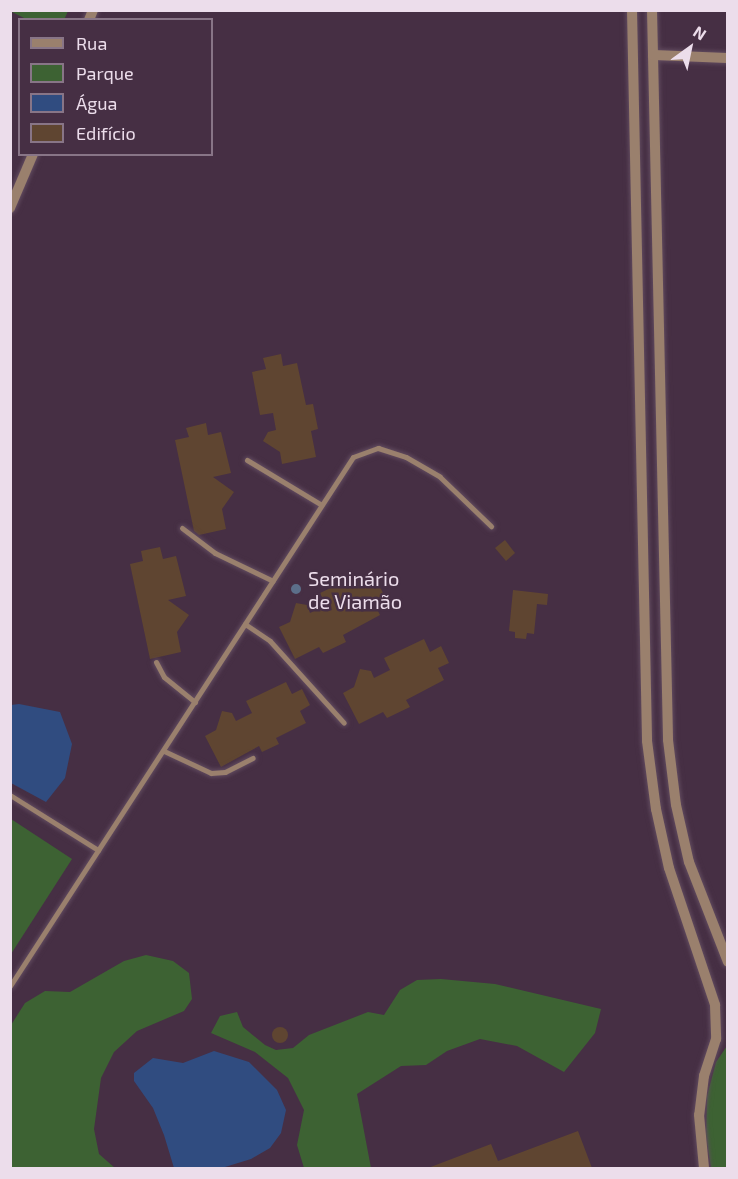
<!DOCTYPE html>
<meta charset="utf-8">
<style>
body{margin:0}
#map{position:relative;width:738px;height:1179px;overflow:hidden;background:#462f44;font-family:"Exo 2",sans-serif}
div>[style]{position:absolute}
.green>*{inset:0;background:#3d6233}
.water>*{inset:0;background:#304c80}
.building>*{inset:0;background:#5f4531}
.round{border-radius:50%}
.roads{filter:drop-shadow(0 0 2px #614b5f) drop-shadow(0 0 2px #614b5f)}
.service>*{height:5px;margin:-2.5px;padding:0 2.5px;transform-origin:2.5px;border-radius:2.5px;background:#9a806d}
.minor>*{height:10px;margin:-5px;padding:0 5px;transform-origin:5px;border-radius:5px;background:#9a806d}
.dots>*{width:16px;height:16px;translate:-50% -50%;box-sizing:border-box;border:3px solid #462f44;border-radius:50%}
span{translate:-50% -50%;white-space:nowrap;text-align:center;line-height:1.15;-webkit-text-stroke:5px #462f44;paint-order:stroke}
.poi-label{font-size:20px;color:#ecddeb}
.left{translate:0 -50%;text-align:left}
.frame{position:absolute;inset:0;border:12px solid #ecddeb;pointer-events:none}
.legend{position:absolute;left:18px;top:18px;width:195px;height:138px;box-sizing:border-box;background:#462f44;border:2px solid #887587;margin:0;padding:8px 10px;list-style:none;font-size:18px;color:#ecddeb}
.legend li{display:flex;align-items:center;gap:12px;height:30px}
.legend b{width:30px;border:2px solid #887587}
.north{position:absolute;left:660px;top:18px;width:60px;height:60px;-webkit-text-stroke:4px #462f44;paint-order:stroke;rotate:33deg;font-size:16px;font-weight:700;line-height:24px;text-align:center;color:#ecddeb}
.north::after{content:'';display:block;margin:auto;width:21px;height:27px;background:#ecddeb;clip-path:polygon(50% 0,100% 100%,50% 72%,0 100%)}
</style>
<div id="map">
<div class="green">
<i style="clip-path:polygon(10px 11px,11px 10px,68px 11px,64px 20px,26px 19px)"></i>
<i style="clip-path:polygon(11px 819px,72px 859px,11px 954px)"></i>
<i style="clip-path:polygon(146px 955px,173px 961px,189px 973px,192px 999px,184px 1011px,137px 1031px,114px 1052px,101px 1078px,94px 1129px,99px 1154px,115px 1168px,11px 1168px,11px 1025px,25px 1003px,45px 991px,70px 992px,124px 961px)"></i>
<i style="clip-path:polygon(441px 979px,495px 984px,601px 1009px,595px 1033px,564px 1072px,517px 1046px,480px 1039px,447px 1051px,426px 1065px,401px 1066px,357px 1094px,371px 1168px,304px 1168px,297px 1145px,304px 1110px,288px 1078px,255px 1052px,211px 1033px,220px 1016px,237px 1012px,243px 1027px,265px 1045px,276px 1050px,293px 1048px,309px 1035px,368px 1012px,384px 1015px,400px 990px,417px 980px)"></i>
<i style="clip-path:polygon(727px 1046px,727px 1168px,711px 1168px,706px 1136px,707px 1096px,716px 1062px)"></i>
</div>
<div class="water">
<i style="clip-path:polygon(19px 704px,60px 712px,72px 744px,65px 778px,46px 802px,11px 783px,11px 705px)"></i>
<i style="clip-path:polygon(214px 1051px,249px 1062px,277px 1090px,286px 1110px,281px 1133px,270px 1148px,251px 1159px,225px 1167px,174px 1168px,164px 1135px,153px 1108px,134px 1081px,134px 1073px,153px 1058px,183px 1063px)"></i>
</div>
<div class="building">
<i style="clip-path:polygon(281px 354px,283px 366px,297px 363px,306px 405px,313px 404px,318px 429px,311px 431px,316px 457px,282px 464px,280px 452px,263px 441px,268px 432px,276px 430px,273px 413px,260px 415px,252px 372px,266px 369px,263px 358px)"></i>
<i style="clip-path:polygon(206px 423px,208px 435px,221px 432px,231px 473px,213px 477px,234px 492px,222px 509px,226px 529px,199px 535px,194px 531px,175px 440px,189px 437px,186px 428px)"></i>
<i style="clip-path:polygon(505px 540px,515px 553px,506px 561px,495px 548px)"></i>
<i style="clip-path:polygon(160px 547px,163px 559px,176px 556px,186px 596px,168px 600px,189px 615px,177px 632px,181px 652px,150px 659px,130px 564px,143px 561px,141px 551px)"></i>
<i style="clip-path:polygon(360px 574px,366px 586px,377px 581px,385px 597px,374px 603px,380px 615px,343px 635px,346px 642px,323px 653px,319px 647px,295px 659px,279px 627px,290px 622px,296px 603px,307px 605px,310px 613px,326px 605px,320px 593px)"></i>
<i style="clip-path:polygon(513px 590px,548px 594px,547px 605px,537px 604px,534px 634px,527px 633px,526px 639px,515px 638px,515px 632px,509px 631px)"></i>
<i style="clip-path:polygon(424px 639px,430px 652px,441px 646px,449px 663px,438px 668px,444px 680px,406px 700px,410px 707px,387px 718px,383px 712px,359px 724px,343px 693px,354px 687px,360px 669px,371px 671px,374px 678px,390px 670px,384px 658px)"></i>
<i style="clip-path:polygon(286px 682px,292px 694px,302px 689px,310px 705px,300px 711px,306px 723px,276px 738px,279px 744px,262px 752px,259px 746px,221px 767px,205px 736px,216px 730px,222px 711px,232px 713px,236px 721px,252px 713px,246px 701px)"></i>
<i class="round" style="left:272px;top:1027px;width:16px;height:16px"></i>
<i style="clip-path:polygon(578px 1131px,592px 1168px,428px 1168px,491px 1144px,498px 1161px)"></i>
</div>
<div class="roads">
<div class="service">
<i style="left:247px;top:460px;width:87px;rotate:31deg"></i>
<i style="left:182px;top:528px;width:41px;rotate:37.1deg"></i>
<i style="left:215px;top:553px;width:64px;rotate:25.8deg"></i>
<i style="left:245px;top:624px;width:30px;rotate:34deg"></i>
<i style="left:270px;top:641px;width:110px;rotate:47.9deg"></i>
<i style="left:156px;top:662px;width:17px;rotate:62deg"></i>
<i style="left:164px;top:677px;width:40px;rotate:39deg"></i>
<i style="left:164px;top:751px;width:52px;rotate:25.1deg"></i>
<i style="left:211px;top:773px;width:14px;rotate:-4deg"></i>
<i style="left:225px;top:772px;width:31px;rotate:-27deg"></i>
<i style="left:10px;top:795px;width:104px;rotate:32deg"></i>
<i style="left:10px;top:986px;width:630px;rotate:-57.04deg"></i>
<i style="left:353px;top:457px;width:27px;rotate:-20deg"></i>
<i style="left:378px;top:448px;width:29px;rotate:18deg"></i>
<i style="left:406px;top:457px;width:39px;rotate:30deg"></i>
<i style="left:440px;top:477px;width:71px;rotate:43.9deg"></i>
</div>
<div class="minor">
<i style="left:632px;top:10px;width:731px;rotate:88.82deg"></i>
<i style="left:647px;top:741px;width:69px;rotate:82.5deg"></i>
<i style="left:656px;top:809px;width:60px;rotate:77.6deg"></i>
<i style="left:669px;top:868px;width:145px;rotate:71.4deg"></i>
<i style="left:715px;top:1005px;width:34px;rotate:88deg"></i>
<i style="left:716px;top:1039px;width:39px;rotate:108deg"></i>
<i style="left:704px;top:1076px;width:39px;rotate:97deg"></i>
<i style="left:699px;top:1115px;width:53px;rotate:84.6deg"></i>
<i style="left:652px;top:10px;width:730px;rotate:88.74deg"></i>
<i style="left:668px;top:740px;width:65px;rotate:83deg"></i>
<i style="left:676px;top:805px;width:58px;rotate:77.2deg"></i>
<i style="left:689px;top:862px;width:107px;rotate:68.7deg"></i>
<i style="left:89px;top:20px;width:11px;rotate:-68deg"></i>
<i style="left:653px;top:55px;width:75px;rotate:2.3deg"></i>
<i style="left:10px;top:208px;width:59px;rotate:-66.9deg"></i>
</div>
</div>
<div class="dots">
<i style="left:296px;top:589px;background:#5c6f8a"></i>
</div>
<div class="poi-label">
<span class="left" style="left:308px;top:590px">Seminário<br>de Viamão</span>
</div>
<div class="frame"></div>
<ul class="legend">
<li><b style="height:8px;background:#9a806d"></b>Rua</li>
<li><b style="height:16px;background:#3d6233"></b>Parque</li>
<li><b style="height:16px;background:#304c80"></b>Água</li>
<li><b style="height:16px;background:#5f4531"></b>Edifício</li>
</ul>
<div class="north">N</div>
</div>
